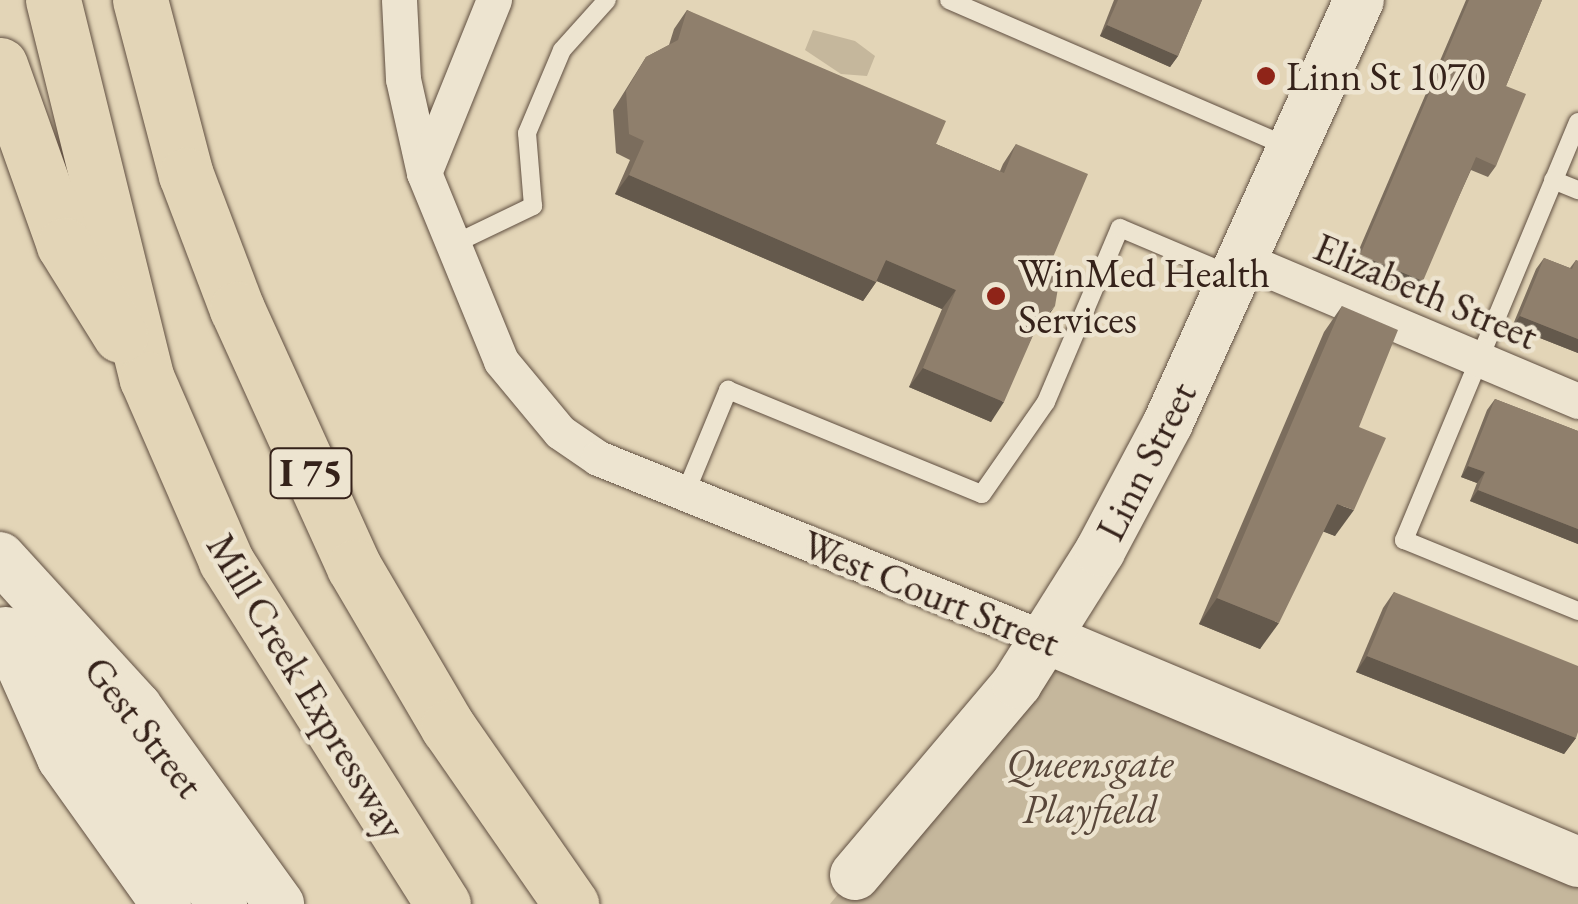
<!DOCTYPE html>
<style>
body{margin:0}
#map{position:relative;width:1578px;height:904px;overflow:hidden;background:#e3d5b7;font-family:"EB Garamond",serif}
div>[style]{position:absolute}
.green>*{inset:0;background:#c5b79c}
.roads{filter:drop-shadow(0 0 2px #604f41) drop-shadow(0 0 2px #604f41)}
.lane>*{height:18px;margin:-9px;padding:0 9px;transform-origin:9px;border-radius:9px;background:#ede4d0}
.street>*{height:35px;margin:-17.5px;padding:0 17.5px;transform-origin:17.5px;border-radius:17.5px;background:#ede4d0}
.secondary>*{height:50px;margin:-25px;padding:0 25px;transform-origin:25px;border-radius:25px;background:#ede4d0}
.highway>*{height:55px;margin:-27.5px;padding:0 27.5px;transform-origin:27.5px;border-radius:27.5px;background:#e3d5b7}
.wall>*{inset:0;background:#7b6d5d}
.shaded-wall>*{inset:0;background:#64594c}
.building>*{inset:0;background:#8f7f6c}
.dots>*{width:28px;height:28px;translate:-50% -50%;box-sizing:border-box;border:5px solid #ede4d0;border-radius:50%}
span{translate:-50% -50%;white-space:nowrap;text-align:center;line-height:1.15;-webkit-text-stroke:9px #ede4d0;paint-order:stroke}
.shield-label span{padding:2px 8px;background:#ede4d0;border:2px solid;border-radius:8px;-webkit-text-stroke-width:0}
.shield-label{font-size:38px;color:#35221a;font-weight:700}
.poi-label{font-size:40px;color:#35221a}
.left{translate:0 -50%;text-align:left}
.street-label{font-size:40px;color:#35221a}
.park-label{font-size:40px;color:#59473a;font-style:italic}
</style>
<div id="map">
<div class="green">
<i style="clip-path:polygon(813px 30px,855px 41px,875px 56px,867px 76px,841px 74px,805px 50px)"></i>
<i style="clip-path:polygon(1047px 639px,1578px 862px,1578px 904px,830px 904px)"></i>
</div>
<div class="roads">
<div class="lane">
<i style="left:949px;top:0;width:369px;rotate:23.4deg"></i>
<i style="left:1578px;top:122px;width:453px;rotate:112.6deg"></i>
<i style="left:1404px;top:540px;width:188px;rotate:22.2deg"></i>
<i style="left:1553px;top:180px;width:27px;rotate:22deg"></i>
<i style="left:454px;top:244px;width:88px;rotate:-25.7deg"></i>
<i style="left:533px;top:206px;width:73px;rotate:-94.7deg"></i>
<i style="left:527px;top:133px;width:90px;rotate:-67.1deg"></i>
<i style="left:562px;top:50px;width:67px;rotate:-48deg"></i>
<i style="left:685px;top:494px;width:113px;rotate:-67.5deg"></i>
<i style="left:728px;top:390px;width:274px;rotate:22.3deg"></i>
<i style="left:982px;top:494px;width:112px;rotate:-55.2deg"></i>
<i style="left:1046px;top:402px;width:189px;rotate:-67deg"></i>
<i style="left:1120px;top:228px;width:118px;rotate:22.9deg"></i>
</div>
<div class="street">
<i style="left:399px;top:0;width:79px;rotate:87.1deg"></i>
<i style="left:403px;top:79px;width:96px;rotate:77.4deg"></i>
<i style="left:424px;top:173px;width:203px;rotate:67.7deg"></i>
<i style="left:501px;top:361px;width:92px;rotate:50.3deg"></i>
<i style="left:560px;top:432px;width:46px;rotate:34.4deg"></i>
<i style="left:598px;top:458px;width:484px;rotate:22deg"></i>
<i style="left:424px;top:173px;width:187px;rotate:-68deg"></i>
<i style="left:1242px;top:259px;width:365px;rotate:22.9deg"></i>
</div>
<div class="secondary">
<i style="left:0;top:557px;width:203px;rotate:47.6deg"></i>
<i style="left:137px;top:707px;width:243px;rotate:54.2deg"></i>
<i style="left:33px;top:630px;width:333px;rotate:55.4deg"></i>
<i style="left:6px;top:632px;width:138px;rotate:66deg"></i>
<i style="left:62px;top:758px;width:179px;rotate:54.5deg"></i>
<i style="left:1047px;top:639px;width:576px;rotate:22.78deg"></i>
<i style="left:855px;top:875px;width:251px;rotate:-49.8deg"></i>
<i style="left:1017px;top:683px;width:156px;rotate:-57.8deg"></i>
<i style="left:1100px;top:551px;width:145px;rotate:-62deg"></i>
<i style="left:1168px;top:423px;width:464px;rotate:-65.7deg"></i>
</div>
<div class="highway">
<i style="left:53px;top:0;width:390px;rotate:76.1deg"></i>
<i style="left:147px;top:379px;width:198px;rotate:66.5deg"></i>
<i style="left:226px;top:561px;width:406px;rotate:57.7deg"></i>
<i style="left:140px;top:0;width:181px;rotate:75.3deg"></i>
<i style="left:186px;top:175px;width:143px;rotate:69.2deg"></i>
<i style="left:237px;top:309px;width:283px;rotate:65.6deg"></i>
<i style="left:354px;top:567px;width:186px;rotate:59.6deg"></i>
<i style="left:448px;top:727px;width:216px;rotate:55.2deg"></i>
<i style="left:0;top:65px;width:191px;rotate:70.4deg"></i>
<i style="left:64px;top:245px;width:106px;rotate:58.1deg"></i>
</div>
</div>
<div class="wall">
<i style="clip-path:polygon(1114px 0,1202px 0,1178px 56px,1170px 67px,1100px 36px)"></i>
<i style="clip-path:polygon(1466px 0,1542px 0,1506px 86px,1496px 166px,1488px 177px,1471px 170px,1415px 293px,1352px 266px)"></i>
<i style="clip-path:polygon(687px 10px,936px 144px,1000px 171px,1003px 164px,1016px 144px,1051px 262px,1042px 325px,1034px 333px,991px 422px,909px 387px,942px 309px,877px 281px,863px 301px,615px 194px,630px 160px,616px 153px,613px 110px,646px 57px,669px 45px,674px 29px)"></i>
<i style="clip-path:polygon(1544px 258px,1570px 268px,1576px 260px,1578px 261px,1578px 353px,1512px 327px,1536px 269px)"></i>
<i style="clip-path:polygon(1342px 306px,1359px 427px,1335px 536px,1323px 531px,1260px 649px,1199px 624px,1324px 332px)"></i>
<i style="clip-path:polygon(1495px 399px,1578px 431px,1578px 544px,1470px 501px,1477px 483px,1461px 477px,1487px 410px)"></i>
<i style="clip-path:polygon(1394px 592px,1576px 738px,1564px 754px,1356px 672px,1383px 608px)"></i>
</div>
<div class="shaded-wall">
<i style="clip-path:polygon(1107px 25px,1178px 56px,1170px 67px,1100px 36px)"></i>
<i style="clip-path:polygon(629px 175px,876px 282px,863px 301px,615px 194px)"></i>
<i style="clip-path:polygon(1360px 255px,1423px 281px,1415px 293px,1352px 266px)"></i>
<i style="clip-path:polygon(886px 260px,956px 290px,942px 309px,872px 279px)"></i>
<i style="clip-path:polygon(1055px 306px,1042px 325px,1024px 343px,1038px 324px)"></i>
<i style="clip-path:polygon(1520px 316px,1578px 339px,1578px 353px,1512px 327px)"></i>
<i style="clip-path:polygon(923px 368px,1004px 402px,991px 422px,909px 387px)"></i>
<i style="clip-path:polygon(1468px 466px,1485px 472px,1477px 483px,1461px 477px)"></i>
<i style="clip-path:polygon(1478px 490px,1578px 529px,1578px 544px,1470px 501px)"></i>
<i style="clip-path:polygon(1337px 504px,1354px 510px,1335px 536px,1319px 530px)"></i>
<i style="clip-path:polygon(1217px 598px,1279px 623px,1260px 649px,1199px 624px)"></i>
<i style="clip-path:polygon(1367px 656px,1576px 738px,1564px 754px,1356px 672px)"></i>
</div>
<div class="building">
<i style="clip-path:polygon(1118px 0,1202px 0,1178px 56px,1107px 25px)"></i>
<i style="clip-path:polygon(1469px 0,1542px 0,1506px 86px,1526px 94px,1496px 166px,1476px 157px,1423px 281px,1360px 255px)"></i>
<i style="clip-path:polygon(687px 10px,946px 121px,936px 144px,1004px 173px,1016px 144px,1088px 174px,1051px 262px,1059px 282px,1055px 306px,1038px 324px,1004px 402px,923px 368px,956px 290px,886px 260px,876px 282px,629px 175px,644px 141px,629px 134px,626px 91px,646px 57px,678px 40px)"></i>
<i style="clip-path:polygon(1544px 258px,1572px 269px,1576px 260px,1578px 261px,1578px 339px,1520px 316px)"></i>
<i style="clip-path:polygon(1342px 306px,1398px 330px,1359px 427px,1386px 438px,1354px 510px,1337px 504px,1279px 623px,1217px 598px)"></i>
<i style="clip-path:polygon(1495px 399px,1578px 431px,1578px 529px,1478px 490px,1485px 472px,1468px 466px)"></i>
<i style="clip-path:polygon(1394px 592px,1578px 666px,1578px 732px,1576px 738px,1367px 656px)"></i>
</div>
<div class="dots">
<i style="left:1266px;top:76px;background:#8f2418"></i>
<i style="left:996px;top:296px;background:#8f2418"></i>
</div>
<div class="shield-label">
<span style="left:311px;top:473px">I 75</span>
</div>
<div class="poi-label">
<span class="left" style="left:1286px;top:76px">Linn St 1070</span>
<span class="left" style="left:1018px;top:296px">WinMed Health<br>Services</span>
</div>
<div class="street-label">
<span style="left:1426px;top:291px;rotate:23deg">Elizabeth Street</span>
<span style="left:1146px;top:461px;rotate:-63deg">Linn Street</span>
<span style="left:931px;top:593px;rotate:22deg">West Court Street</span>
<span style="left:307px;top:686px;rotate:59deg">Mill Creek Expressway</span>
<span style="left:144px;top:727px;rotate:52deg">Gest Street</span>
</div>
<div class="park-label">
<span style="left:1090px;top:786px">Queensgate<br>Playfield</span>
</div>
</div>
